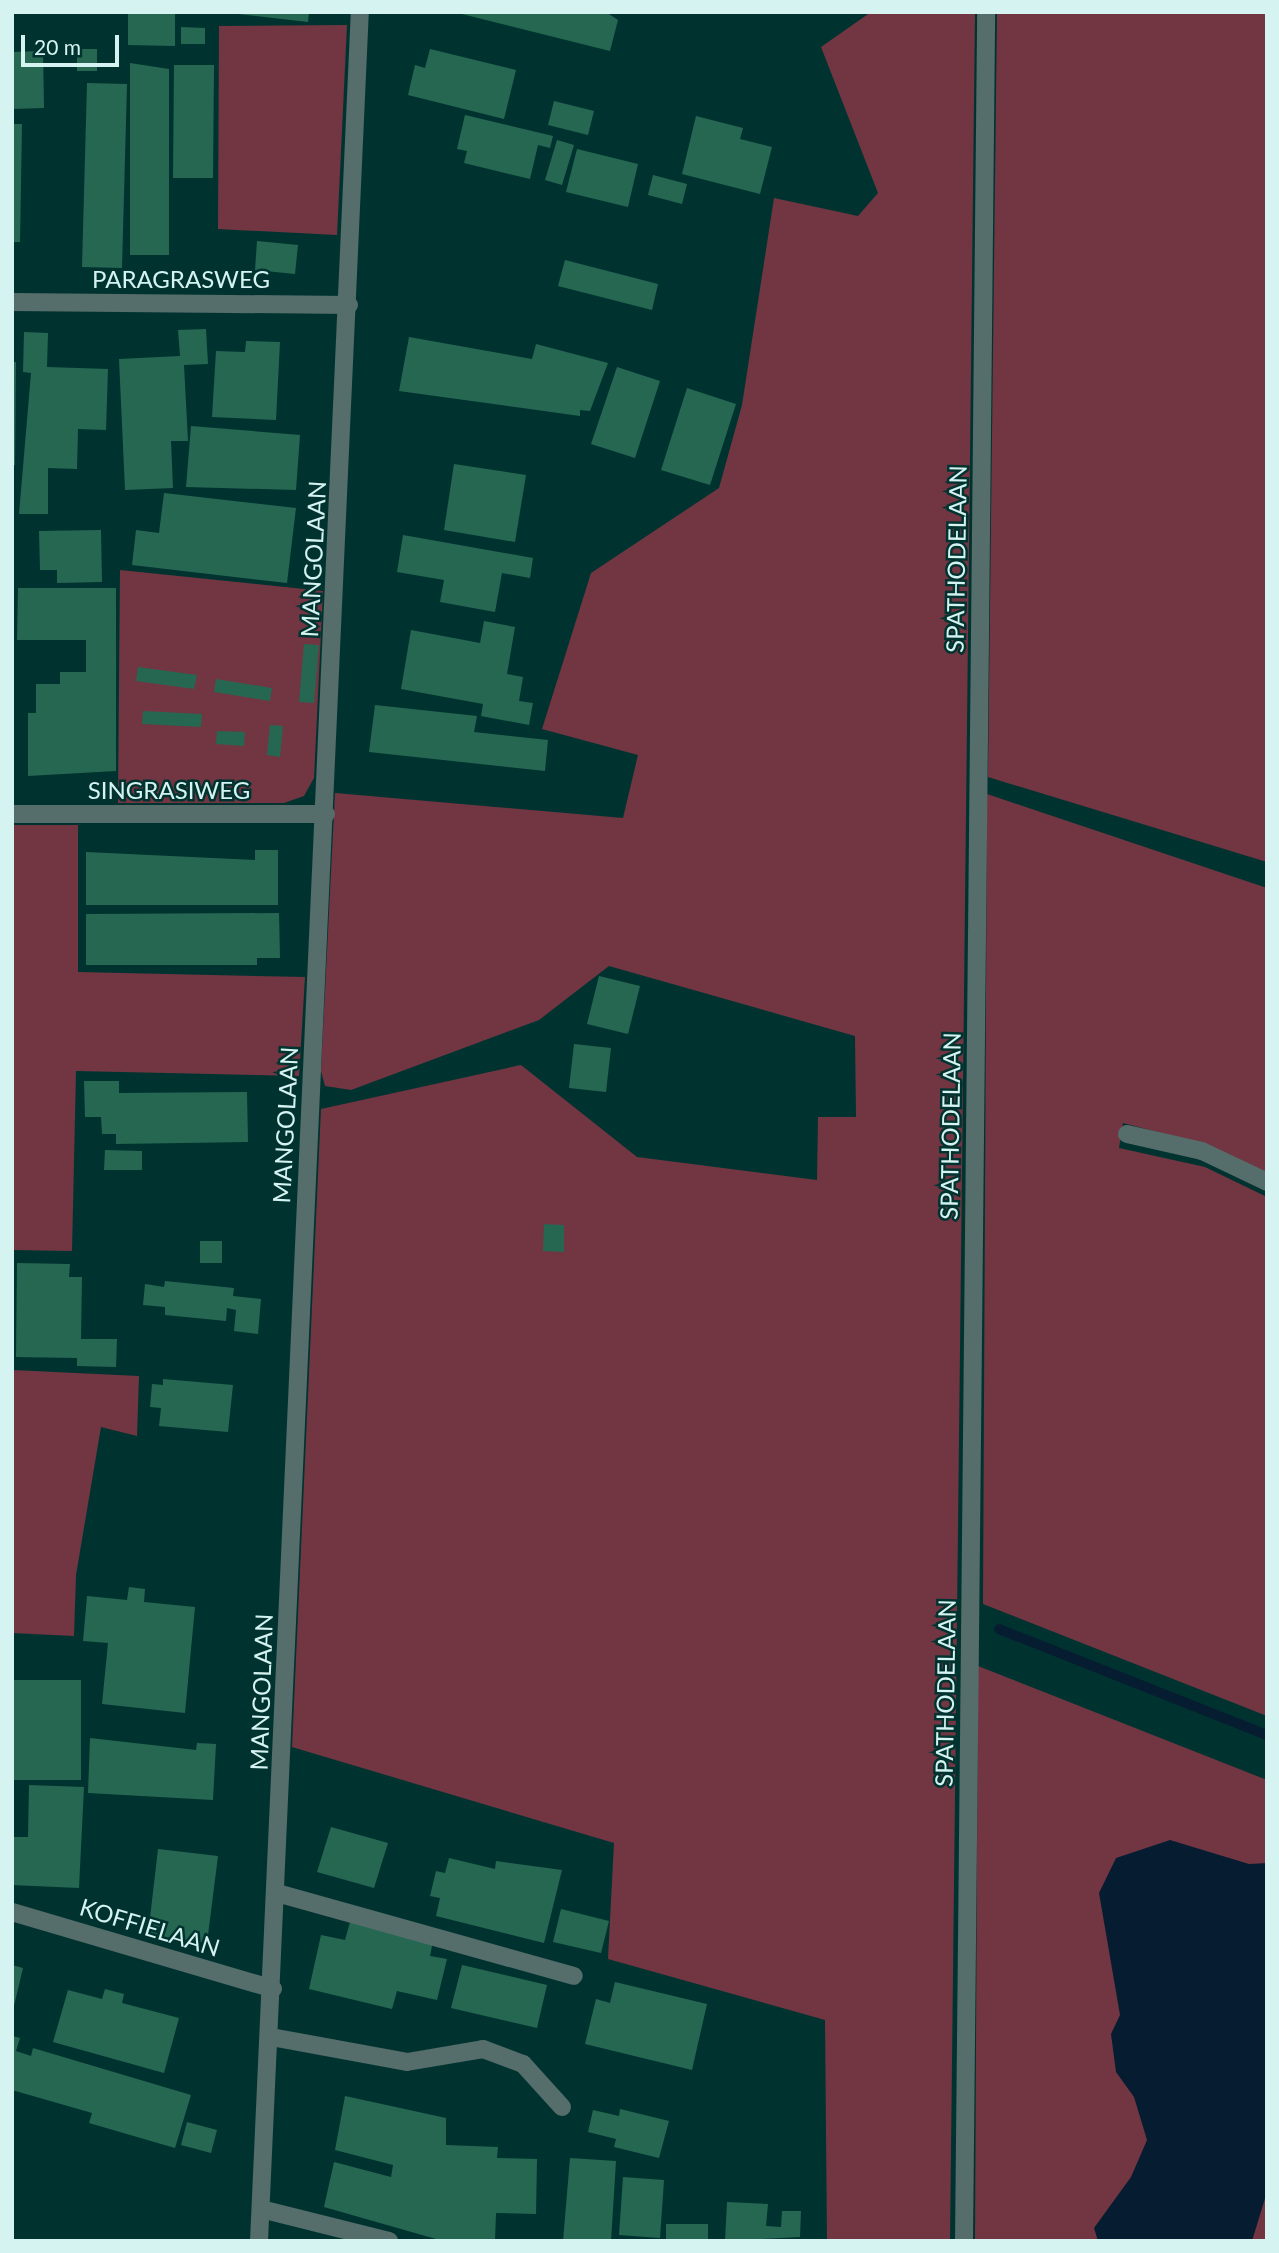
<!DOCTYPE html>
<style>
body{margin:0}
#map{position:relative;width:1279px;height:2253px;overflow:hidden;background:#003330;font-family:Lato,sans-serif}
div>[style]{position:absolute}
.green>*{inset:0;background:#723642}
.water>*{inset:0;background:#061d31}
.stream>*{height:10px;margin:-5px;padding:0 5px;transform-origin:5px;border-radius:5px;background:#061d31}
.building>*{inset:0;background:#266752}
.minor>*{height:18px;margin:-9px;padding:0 9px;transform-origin:9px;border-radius:9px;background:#556d6b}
span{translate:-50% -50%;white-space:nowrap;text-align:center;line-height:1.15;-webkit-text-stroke:5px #003330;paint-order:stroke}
.street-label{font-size:24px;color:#d5f3f0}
.frame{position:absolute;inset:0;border:14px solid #d5f3f0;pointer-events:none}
.scale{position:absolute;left:21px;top:35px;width:98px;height:32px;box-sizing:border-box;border:4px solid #d5f3f0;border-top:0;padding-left:9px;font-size:21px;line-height:24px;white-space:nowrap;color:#d5f3f0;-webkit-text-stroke:5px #003330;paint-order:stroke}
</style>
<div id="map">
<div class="green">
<i style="clip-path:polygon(871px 12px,975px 12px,950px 2241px,827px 2241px,825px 2020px,608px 1959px,614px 1843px,292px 1747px,321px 1109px,521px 1065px,637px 1157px,817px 1180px,818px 1117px,856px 1117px,855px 1036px,609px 966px,539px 1020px,351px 1090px,325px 1086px,321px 1071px,335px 793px,623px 818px,638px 755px,542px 729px,591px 573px,719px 488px,742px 405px,774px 198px,858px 216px,878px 193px,821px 47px)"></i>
<i style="clip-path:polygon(997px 12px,1267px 12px,1267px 862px,988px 777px)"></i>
<i style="clip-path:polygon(347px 25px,337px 235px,218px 229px,219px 26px)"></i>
<i style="clip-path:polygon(120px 570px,323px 591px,314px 778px,304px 796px,284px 803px,118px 803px)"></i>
<i style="clip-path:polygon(987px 794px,1267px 888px,1267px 1173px,1211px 1146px,1123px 1123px,1119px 1148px,1205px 1167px,1267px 1197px,1267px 1716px,983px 1604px)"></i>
<i style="clip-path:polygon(12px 825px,78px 825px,78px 972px,305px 977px,299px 1076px,76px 1071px,72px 1251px,12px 1250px)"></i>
<i style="clip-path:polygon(12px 1370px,139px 1376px,137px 1436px,101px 1427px,76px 1575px,74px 1636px,12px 1633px)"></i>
<i style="clip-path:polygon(978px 1666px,1267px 1780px,1267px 2241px,975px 2241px)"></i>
</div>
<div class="water">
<i style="clip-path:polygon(1170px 1840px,1249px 1864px,1267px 1863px,1267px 2192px,1252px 2241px,1098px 2241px,1094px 2228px,1131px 2177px,1147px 2140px,1134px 2097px,1116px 2072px,1111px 2034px,1120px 2015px,1099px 1893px,1116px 1858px)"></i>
</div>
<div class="stream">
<i style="left:999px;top:1629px;width:288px;rotate:21.6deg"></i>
</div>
<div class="building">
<i style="clip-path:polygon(128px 12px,175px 12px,175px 46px,128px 45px)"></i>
<i style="clip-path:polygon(220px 12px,309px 12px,308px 22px)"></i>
<i style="clip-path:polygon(606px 12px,618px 20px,610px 51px,458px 13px)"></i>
<i style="clip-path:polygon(181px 27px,205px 28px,205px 44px,181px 44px)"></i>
<i style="clip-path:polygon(77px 49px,97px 49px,97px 71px,77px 71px)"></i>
<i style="clip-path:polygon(430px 49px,516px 70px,504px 119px,408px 95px,415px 65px,425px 68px)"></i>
<i style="clip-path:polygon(43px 51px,44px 108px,12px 109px,12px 52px)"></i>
<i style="clip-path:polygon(130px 63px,169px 69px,169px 255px,130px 255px)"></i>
<i style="clip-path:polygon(174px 65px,214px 65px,213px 178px,173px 178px)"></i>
<i style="clip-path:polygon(87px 83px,127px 84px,122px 268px,82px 267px)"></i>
<i style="clip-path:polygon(554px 101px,594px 111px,588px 135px,548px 125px)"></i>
<i style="clip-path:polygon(465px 115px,553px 136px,550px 148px,538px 145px,530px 179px,464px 163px,467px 151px,457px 149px)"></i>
<i style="clip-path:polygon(696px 116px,743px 128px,740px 139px,772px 147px,760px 194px,682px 174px)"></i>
<i style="clip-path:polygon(12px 124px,22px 124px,20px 242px,12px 242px)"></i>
<i style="clip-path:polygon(557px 140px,574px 145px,562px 185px,545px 180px)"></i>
<i style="clip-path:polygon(577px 149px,638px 164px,628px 207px,566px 192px)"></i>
<i style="clip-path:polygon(653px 175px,687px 184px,682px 204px,648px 195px)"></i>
<i style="clip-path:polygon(257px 241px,298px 245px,295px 274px,255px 270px)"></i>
<i style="clip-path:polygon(565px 260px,658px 284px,652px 310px,558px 286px)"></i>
<i style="clip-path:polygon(206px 329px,208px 364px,184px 365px,188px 441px,171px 441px,173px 488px,125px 490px,119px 359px,180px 356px,178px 330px)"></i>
<i style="clip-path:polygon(24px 332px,48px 333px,47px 367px,108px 369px,106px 430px,78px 429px,77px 469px,48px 468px,48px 514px,19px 514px,31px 373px,23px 372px)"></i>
<i style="clip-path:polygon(409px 337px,532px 359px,536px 344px,608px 363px,590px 411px,580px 410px,580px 416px,399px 391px)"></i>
<i style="clip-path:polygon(246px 341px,280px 342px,276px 420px,212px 417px,216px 351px,245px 352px)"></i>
<i style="clip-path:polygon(12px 362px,16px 362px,15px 465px,12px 465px)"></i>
<i style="clip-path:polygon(617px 367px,660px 381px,635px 458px,591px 444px)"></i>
<i style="clip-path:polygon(687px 388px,736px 404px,710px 485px,661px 470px)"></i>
<i style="clip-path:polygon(191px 426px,300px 435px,296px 490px,186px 487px)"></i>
<i style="clip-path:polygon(454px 464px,526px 475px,515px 542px,444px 530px)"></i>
<i style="clip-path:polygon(164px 493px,296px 508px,287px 583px,132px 565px,136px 530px,159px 533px)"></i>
<i style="clip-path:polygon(101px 530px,102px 582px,57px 583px,57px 570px,40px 570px,39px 531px)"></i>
<i style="clip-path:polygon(403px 535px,533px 558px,530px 578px,502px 573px,495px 612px,440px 602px,444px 580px,397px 572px)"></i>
<i style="clip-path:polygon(18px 588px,116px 588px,116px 771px,28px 776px,28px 713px,36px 713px,36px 684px,60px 684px,60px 672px,86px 672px,86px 640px,17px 640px)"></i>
<i style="clip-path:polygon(484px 621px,515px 627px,507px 674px,523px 677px,519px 701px,533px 703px,529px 725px,481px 716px,483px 704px,401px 689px,411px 630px,480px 643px)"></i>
<i style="clip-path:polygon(304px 644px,319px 645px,314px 703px,299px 702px)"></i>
<i style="clip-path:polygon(138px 667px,197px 675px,194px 689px,136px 681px)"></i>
<i style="clip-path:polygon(216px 679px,272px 688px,270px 701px,214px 692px)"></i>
<i style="clip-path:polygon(375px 705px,477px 716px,474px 732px,548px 740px,545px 771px,369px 752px)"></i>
<i style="clip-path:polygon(143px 711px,202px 714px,201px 727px,142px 724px)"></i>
<i style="clip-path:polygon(270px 725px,283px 726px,280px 757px,267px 755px)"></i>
<i style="clip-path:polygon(217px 731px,245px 732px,244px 746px,216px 744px)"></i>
<i style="clip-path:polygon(255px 850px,278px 850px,278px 905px,86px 905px,86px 852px,255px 860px)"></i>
<i style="clip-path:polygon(279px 913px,280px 958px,257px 958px,257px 965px,86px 965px,86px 914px)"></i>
<i style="clip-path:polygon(599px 976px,640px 986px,628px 1034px,587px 1024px)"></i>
<i style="clip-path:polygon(574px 1044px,611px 1048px,606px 1092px,569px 1088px)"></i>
<i style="clip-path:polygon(84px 1081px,119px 1081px,119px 1093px,247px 1092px,248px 1142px,116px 1144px,116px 1134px,102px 1134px,101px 1117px,85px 1117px)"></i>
<i style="clip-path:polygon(105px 1150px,142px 1151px,142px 1170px,104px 1170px)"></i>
<i style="clip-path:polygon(544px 1224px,564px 1225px,564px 1252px,543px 1251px)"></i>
<i style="clip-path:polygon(200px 1241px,222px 1241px,222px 1263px,200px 1263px)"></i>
<i style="clip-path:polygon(17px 1263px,70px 1264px,69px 1277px,82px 1277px,81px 1339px,117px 1339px,116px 1367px,77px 1366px,77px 1358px,16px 1357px)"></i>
<i style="clip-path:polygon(165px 1281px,234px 1288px,233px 1296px,261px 1299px,258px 1334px,234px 1331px,236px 1310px,227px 1308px,226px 1321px,165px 1315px,165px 1307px,143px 1305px,145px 1284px,164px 1287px)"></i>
<i style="clip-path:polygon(163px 1379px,233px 1385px,228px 1432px,159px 1426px,161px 1408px,150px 1407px,152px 1384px,163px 1385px)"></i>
<i style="clip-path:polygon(129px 1587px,145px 1589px,144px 1602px,195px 1607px,185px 1713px,102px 1704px,108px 1643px,83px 1641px,87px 1596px,127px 1600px)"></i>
<i style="clip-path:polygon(13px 1680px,81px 1680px,81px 1780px,13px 1780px)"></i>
<i style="clip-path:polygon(90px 1738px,196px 1750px,197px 1743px,216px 1744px,213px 1800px,88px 1793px)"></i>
<i style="clip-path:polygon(29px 1785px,84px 1787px,79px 1888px,12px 1885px,13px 1837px,28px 1837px)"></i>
<i style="clip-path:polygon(331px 1827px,388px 1843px,374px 1888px,317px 1872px)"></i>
<i style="clip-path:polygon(158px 1849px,218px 1856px,207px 1943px,148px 1935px)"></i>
<i style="clip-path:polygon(449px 1858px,495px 1869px,496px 1861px,562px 1870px,544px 1943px,436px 1916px,440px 1898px,430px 1896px,436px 1871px,445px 1873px)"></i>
<i style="clip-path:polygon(561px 1909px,609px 1921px,601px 1953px,553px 1942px)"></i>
<i style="clip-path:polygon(350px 1922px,433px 1941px,430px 1956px,447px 1959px,437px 2000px,397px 1991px,392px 2009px,309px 1989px,321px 1935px,345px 1940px)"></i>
<i style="clip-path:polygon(12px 1965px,23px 1968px,13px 2010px,12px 2010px)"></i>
<i style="clip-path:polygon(462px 1965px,547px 1985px,537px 2028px,451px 2008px)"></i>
<i style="clip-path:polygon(615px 1982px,707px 2004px,692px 2070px,585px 2044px,596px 1999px,610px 2003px)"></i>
<i style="clip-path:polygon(105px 1989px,124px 1994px,122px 2003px,179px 2018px,164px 2073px,53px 2042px,68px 1990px,102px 1999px)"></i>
<i style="clip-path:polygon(12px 2036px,20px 2038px,16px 2051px,31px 2056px,33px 2048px,191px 2095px,175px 2148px,89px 2123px,92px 2113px,12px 2090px)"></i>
<i style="clip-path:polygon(345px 2096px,446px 2118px,446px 2145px,498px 2147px,497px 2158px,537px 2159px,536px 2214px,496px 2213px,495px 2241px,443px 2241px,324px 2207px,334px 2162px,391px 2177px,393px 2165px,335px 2150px)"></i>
<i style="clip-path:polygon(620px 2109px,669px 2121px,659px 2158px,614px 2147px,616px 2139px,588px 2132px,593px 2110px,619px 2116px)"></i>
<i style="clip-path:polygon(187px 2122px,217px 2130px,211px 2153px,181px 2145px)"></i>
<i style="clip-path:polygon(570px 2158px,616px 2161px,611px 2241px,563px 2241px)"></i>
<i style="clip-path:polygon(623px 2177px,664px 2180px,660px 2238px,619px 2235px)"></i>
<i style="clip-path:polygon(727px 2202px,768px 2204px,766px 2226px,781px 2227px,782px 2211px,801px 2211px,800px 2237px,725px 2241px)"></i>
<i style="clip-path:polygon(666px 2224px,708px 2224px,708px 2241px,666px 2241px)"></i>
</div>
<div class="minor">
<i style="left:12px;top:302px;width:337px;rotate:0.5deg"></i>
<i style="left:12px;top:814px;width:314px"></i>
<i style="left:1127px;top:1134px;width:77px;rotate:12.8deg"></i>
<i style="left:1202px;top:1151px;width:72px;rotate:25.5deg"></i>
<i style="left:277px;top:1893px;width:308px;rotate:15.6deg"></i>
<i style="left:12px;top:1912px;width:272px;rotate:16.4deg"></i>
<i style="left:271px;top:2037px;width:138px;rotate:10.4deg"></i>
<i style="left:407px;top:2062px;width:77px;rotate:-9.7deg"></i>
<i style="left:483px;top:2049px;width:43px;rotate:20.6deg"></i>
<i style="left:523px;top:2064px;width:58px;rotate:47.8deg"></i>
<i style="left:261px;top:2209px;width:132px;rotate:14deg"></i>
<i style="left:259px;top:2241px;width:2231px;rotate:-87.41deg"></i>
<i style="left:964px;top:2241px;width:2229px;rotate:-89.43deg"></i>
</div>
<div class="street-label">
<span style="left:181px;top:279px">PARAGRASWEG</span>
<span style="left:313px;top:559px;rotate:-87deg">MANGOLAAN</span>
<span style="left:956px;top:559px;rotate:-89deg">SPATHODELAAN</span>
<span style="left:169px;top:790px">SINGRASIWEG</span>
<span style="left:285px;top:1125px;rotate:-87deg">MANGOLAAN</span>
<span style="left:950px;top:1126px;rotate:-89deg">SPATHODELAAN</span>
<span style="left:261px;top:1692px;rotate:-88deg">MANGOLAAN</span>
<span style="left:945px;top:1693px;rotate:-89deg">SPATHODELAAN</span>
<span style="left:150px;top:1927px;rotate:17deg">KOFFIELAAN</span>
</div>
<div class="frame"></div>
<div class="scale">20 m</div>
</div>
